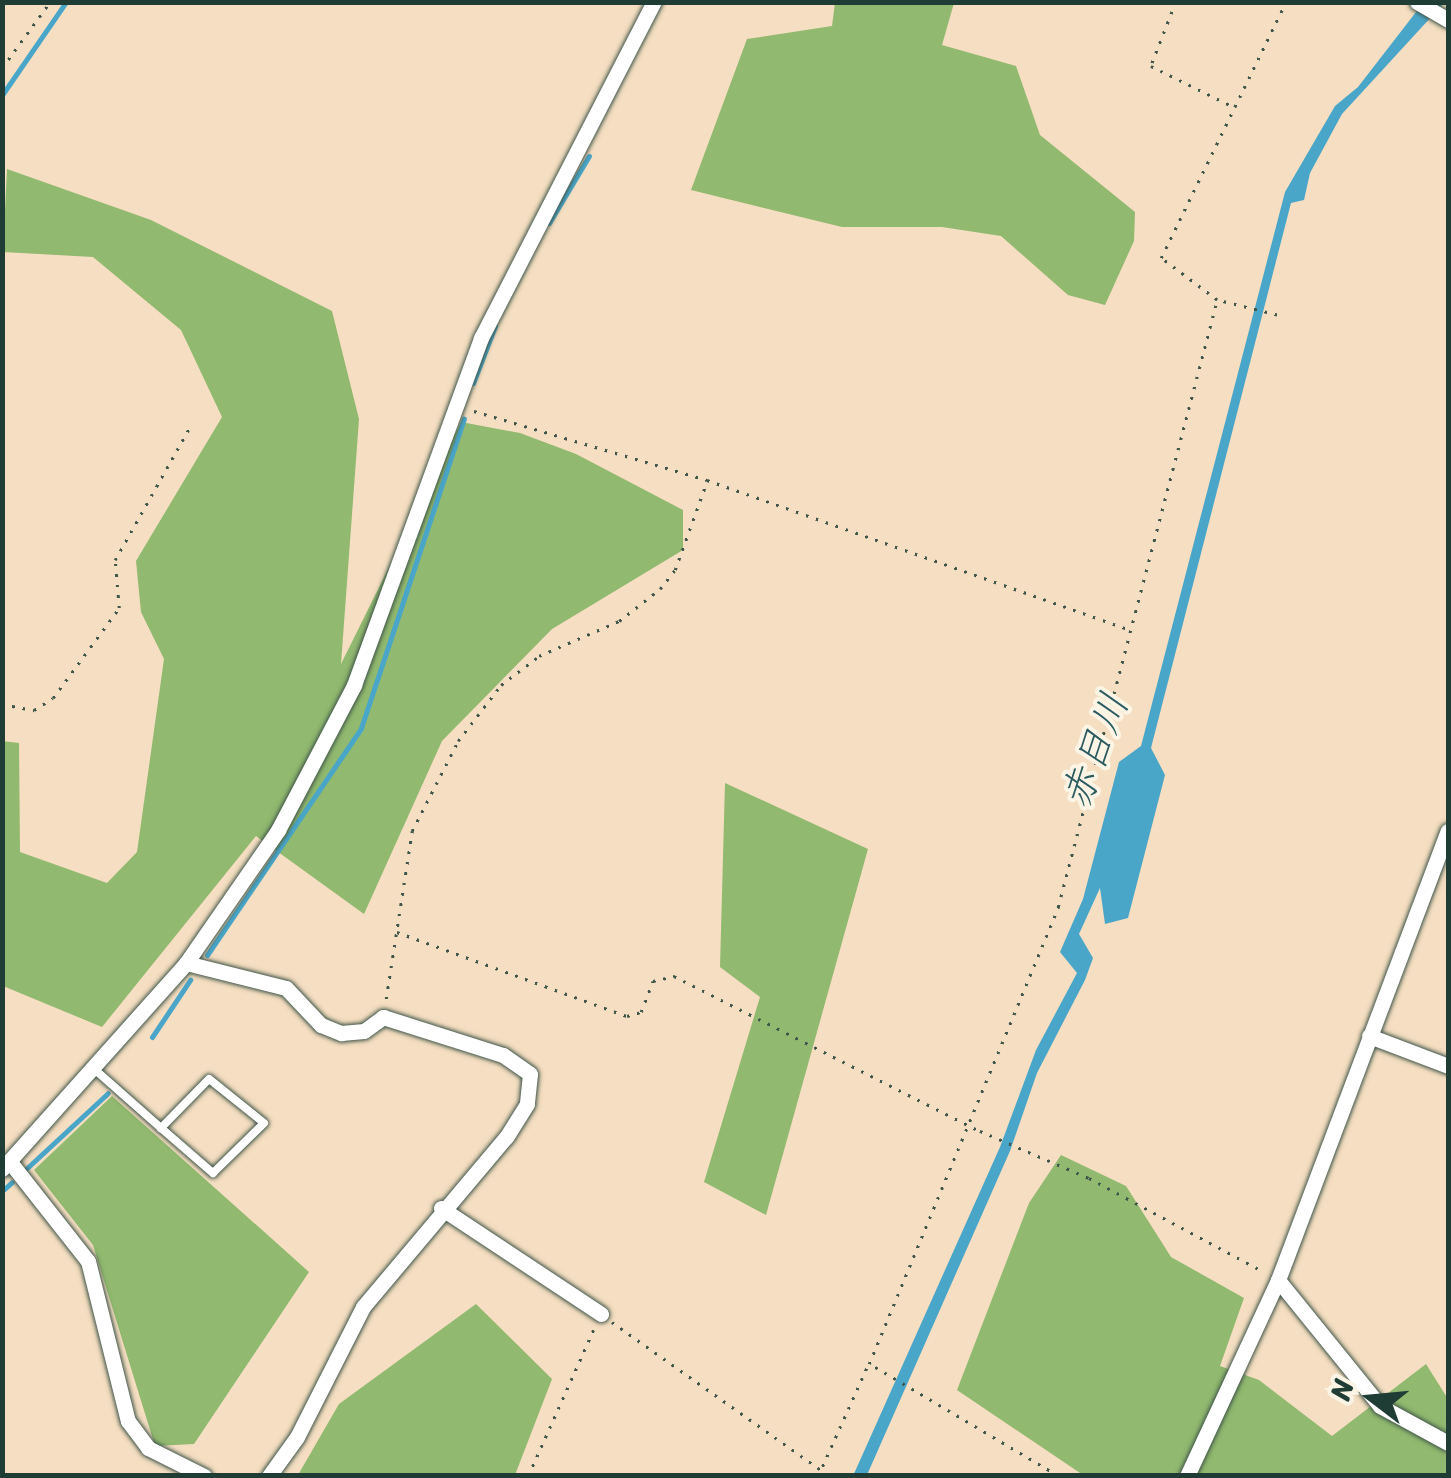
<!DOCTYPE html>
<meta charset="utf-8">
<style>
body{margin:0}
#map{position:relative;width:1451px;height:1478px;overflow:hidden;background:#f5dec1;font-family:Sriracha,"Klee One",sans-serif}
div>[style]{position:absolute}
.forest>*{inset:0;background:#91b96f}
.water>*{inset:0;background:#4aa6c8}
.stream>*{height:5px;margin:-2.5px;padding:0 2.5px;transform-origin:2.5px;border-radius:2.5px;background:#4aa6c8}
.path>*{height:2.5px;margin-top:-1.25px;transform-origin:0;background:repeating-linear-gradient(90deg,#3f5549 0 2.5px,transparent 0 10.5px)}
.roads{filter:drop-shadow(0 0 2px #3f5549) drop-shadow(0 0 2px #3f5549)}
.service>*{height:8px;margin:-4px;padding:0 4px;transform-origin:4px;border-radius:4px;background:#fff}
.minor>*{height:15px;margin:-7.5px;padding:0 7.5px;transform-origin:7.5px;border-radius:7.5px;background:#fff}
span{translate:-50% -50%;white-space:nowrap;text-align:center;line-height:1.15;-webkit-text-stroke:8px #fcf5e5;paint-order:stroke}
.water-label{font-size:40px;color:#2c5c60;font-style:italic}
.frame{position:absolute;inset:0;border:5px solid #1f3d34;pointer-events:none}
.north{position:absolute;left:1321px;top:1348px;width:100px;height:100px;-webkit-text-stroke:8px #fcf5e5;paint-order:stroke;rotate:286deg;font-size:28px;font-weight:700;line-height:40px;text-align:center;color:#1f3d34}
.north::after{content:'';display:block;margin:auto;width:35px;height:45px;background:#1f3d34;clip-path:polygon(50% 0,100% 100%,50% 72%,0 100%)}
</style>
<div id="map">
<div class="forest">
<i style="clip-path:polygon(835px 3px,954px 3px,942px 45px,1016px 66px,1040px 135px,1135px 212px,1134px 241px,1105px 305px,1068px 295px,1001px 236px,942px 227px,842px 227px,691px 190px,747px 39px,832px 26px)"></i>
<i style="clip-path:polygon(7px 169px,151px 220px,332px 311px,359px 419px,341px 664px,461px 422px,520px 433px,576px 454px,683px 510px,683px 550px,552px 629px,442px 741px,364px 914px,256px 836px,102px 1027px,3px 986px,2px 741px,19px 743px,20px 852px,107px 883px,137px 852px,164px 659px,141px 612px,136px 561px,222px 417px,181px 330px,93px 257px,3px 252px)"></i>
<i style="clip-path:polygon(725px 783px,868px 849px,766px 1215px,704px 1182px,760px 997px,720px 967px)"></i>
<i style="clip-path:polygon(112px 1096px,309px 1272px,194px 1444px,155px 1446px,93px 1245px,34px 1170px)"></i>
<i style="clip-path:polygon(1061px 1155px,1126px 1186px,1171px 1257px,1244px 1298px,1220px 1366px,1259px 1380px,1332px 1436px,1426px 1364px,1448px 1399px,1448px 1475px,1083px 1475px,957px 1390px,1029px 1203px)"></i>
<i style="clip-path:polygon(476px 1304px,552px 1379px,515px 1475px,298px 1475px,339px 1404px)"></i>
</div>
<div class="water">
<i style="clip-path:polygon(1423px 3px,1444px 3px,1342px 114px,1310px 173px,1304px 200px,1291px 203px,1151px 748px,1165px 775px,1128px 918px,1105px 924px,1100px 888px,1079px 934px,1093px 958px,1085px 980px,1037px 1073px,1010px 1151px,867px 1475px,853px 1476px,1000px 1147px,1036px 1050px,1077px 973px,1060px 952px,1083px 899px,1119px 762px,1141px 746px,1285px 192px,1335px 106px,1358px 87px)"></i>
</div>
<div class="stream">
<i style="left:2px;top:95px;width:113px;rotate:-55.5deg"></i>
<i style="left:549px;top:223px;width:78px;rotate:-59.2deg"></i>
<i style="left:473px;top:383px;width:61px;rotate:-68.9deg"></i>
<i style="left:207px;top:955px;width:274px;rotate:-55.8deg"></i>
<i style="left:361px;top:728px;width:326px;rotate:-71.6deg"></i>
<i style="left:152px;top:1037px;width:69px;rotate:-56.3deg"></i>
<i style="left:27px;top:1168px;width:110px;rotate:-42.8deg"></i>
<i style="left:2px;top:1191px;width:13px;rotate:-42deg"></i>
</div>
<div class="path">
<i style="left:1176px;top:2px;width:69px;rotate:111.3deg"></i>
<i style="left:1151px;top:66px;width:90px;rotate:26.3deg"></i>
<i style="left:2px;top:68px;width:82px;rotate:-54deg"></i>
<i style="left:1277px;top:315px;width:62px;rotate:-166deg"></i>
<i style="left:1217px;top:300px;width:70px;rotate:-143.1deg"></i>
<i style="left:1161px;top:258px;width:285px;rotate:-64deg"></i>
<i style="left:474px;top:411px;width:243px;rotate:16.5deg"></i>
<i style="left:707px;top:480px;width:449px;rotate:19.5deg"></i>
<i style="left:2px;top:704px;width:33px;rotate:11deg"></i>
<i style="left:34px;top:710px;width:22px;rotate:-32deg"></i>
<i style="left:53px;top:698px;width:112px;rotate:-53.7deg"></i>
<i style="left:119px;top:608px;width:48px;rotate:-94.8deg"></i>
<i style="left:115px;top:560px;width:155px;rotate:-60.6deg"></i>
<i style="left:397px;top:932px;width:245px;rotate:20.1deg"></i>
<i style="left:627px;top:1016px;width:15px;rotate:-16deg"></i>
<i style="left:641px;top:1012px;width:33px;rotate:-69deg"></i>
<i style="left:653px;top:981px;width:22px;rotate:-13deg"></i>
<i style="left:674px;top:976px;width:343px;rotate:26.9deg"></i>
<i style="left:980px;top:1131px;width:119px;rotate:23.3deg"></i>
<i style="left:1089px;top:1178px;width:199px;rotate:28.2deg"></i>
<i style="left:386px;top:999px;width:170px;rotate:-81.2deg"></i>
<i style="left:412px;top:831px;width:101px;rotate:-62.9deg"></i>
<i style="left:458px;top:741px;width:71px;rotate:-52.5deg"></i>
<i style="left:501px;top:685px;width:48px;rotate:-37.3deg"></i>
<i style="left:539px;top:656px;width:87px;rotate:-23.6deg"></i>
<i style="left:619px;top:621px;width:52px;rotate:-38deg"></i>
<i style="left:660px;top:589px;width:24px;rotate:-52deg"></i>
<i style="left:675px;top:570px;width:95px;rotate:-70.2deg"></i>
<i style="left:612px;top:1322px;width:256px;rotate:35.3deg"></i>
<i style="left:528px;top:1476px;width:164px;rotate:-65.9deg"></i>
<i style="left:818px;top:1476px;width:122px;rotate:-65.8deg"></i>
<i style="left:1058px;top:1476px;width:220px;rotate:-149.3deg"></i>
<i style="left:869px;top:1364px;width:495px;rotate:-67.5deg"></i>
<i style="left:1058px;top:907px;width:627px;rotate:-75.32deg"></i>
</div>
<div class="roads">
<div class="service">
<i style="left:93px;top:1068px;width:91px;rotate:41.4deg"></i>
<i style="left:161px;top:1128px;width:69px;rotate:40.9deg"></i>
<i style="left:213px;top:1173px;width:71px;rotate:-44.4deg"></i>
<i style="left:264px;top:1123px;width:70px;rotate:-141.3deg"></i>
<i style="left:209px;top:1079px;width:69px;rotate:134.4deg"></i>
</div>
<div class="minor">
<i style="left:1417px;top:2px;width:36px;rotate:30deg"></i>
<i style="left:186px;top:963px;width:103px;rotate:14deg"></i>
<i style="left:286px;top:988px;width:51px;rotate:46.6deg"></i>
<i style="left:321px;top:1025px;width:22px;rotate:22deg"></i>
<i style="left:341px;top:1033px;width:23px;rotate:-5deg"></i>
<i style="left:364px;top:1031px;width:24px;rotate:-36deg"></i>
<i style="left:383px;top:1017px;width:126px;rotate:17.6deg"></i>
<i style="left:503px;top:1055px;width:33px;rotate:35deg"></i>
<i style="left:530px;top:1074px;width:30px;rotate:96deg"></i>
<i style="left:527px;top:1104px;width:39px;rotate:122deg"></i>
<i style="left:506px;top:1137px;width:222px;rotate:130.1deg"></i>
<i style="left:363px;top:1307px;width:146px;rotate:116.9deg"></i>
<i style="left:297px;top:1437px;width:48px;rotate:125.7deg"></i>
<i style="left:1369px;top:1036px;width:85px;rotate:20.8deg"></i>
<i style="left:10px;top:1162px;width:126px;rotate:51.8deg"></i>
<i style="left:88px;top:1261px;width:165px;rotate:76deg"></i>
<i style="left:128px;top:1421px;width:34px;rotate:53deg"></i>
<i style="left:148px;top:1448px;width:63px;rotate:26.6deg"></i>
<i style="left:2px;top:1169px;width:276px;rotate:-48.2deg"></i>
<i style="left:186px;top:963px;width:162px;rotate:-55.3deg"></i>
<i style="left:278px;top:830px;width:164px;rotate:-62.3deg"></i>
<i style="left:354px;top:685px;width:370px;rotate:-69.9deg"></i>
<i style="left:481px;top:338px;width:378px;rotate:-62.8deg"></i>
<i style="left:441px;top:1208px;width:192px;rotate:33.5deg"></i>
<i style="left:1278px;top:1280px;width:162px;rotate:51deg"></i>
<i style="left:1380px;top:1406px;width:77px;rotate:28.6deg"></i>
<i style="left:1187px;top:1476px;width:216px;rotate:-65.1deg"></i>
<i style="left:1278px;top:1280px;width:480px;rotate:-69.3deg"></i>
</div>
</div>
<div class="water-label">
<span style="left:1095px;top:751px;rotate:-69deg">赤目川</span>
</div>
<div class="frame"></div>
<div class="north">N</div>
</div>
